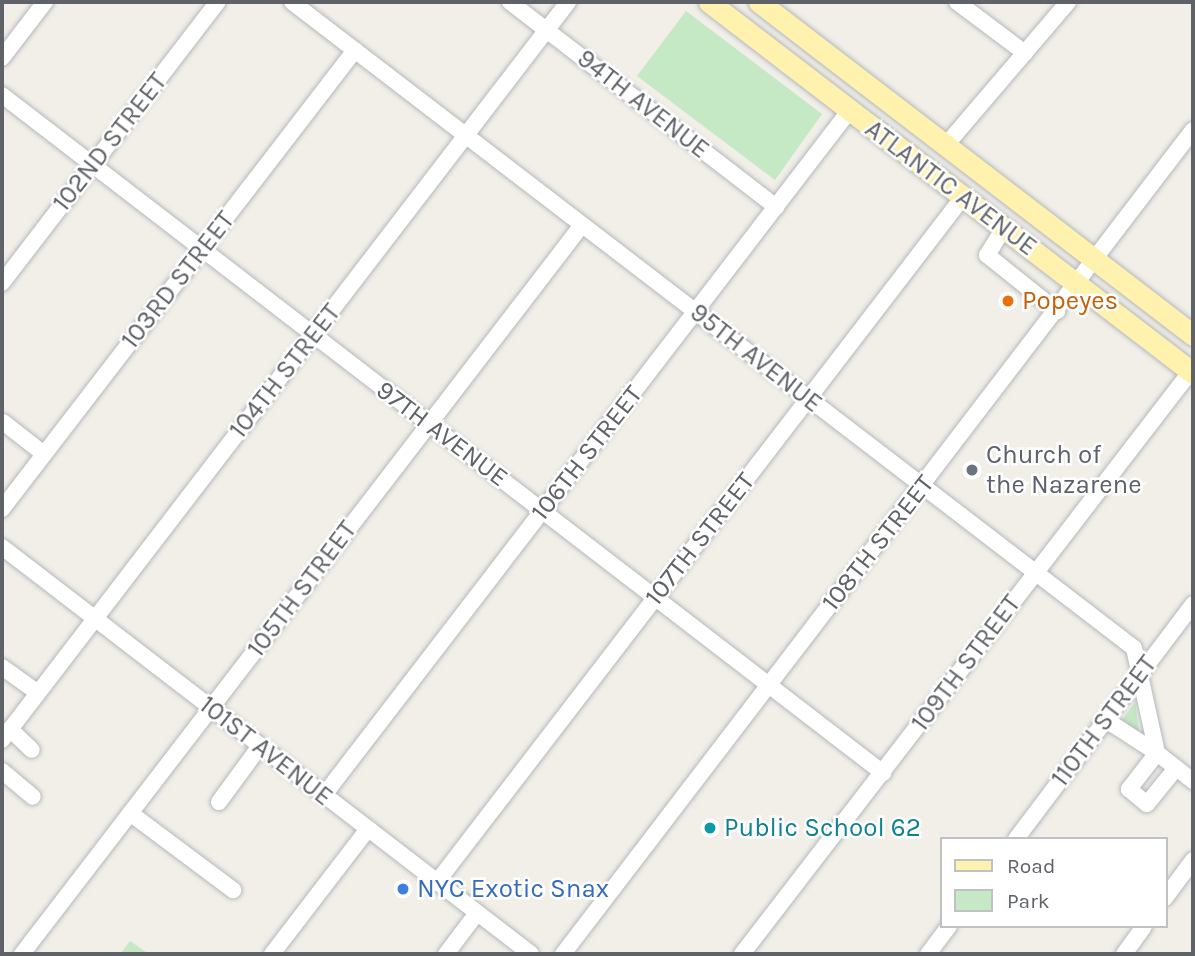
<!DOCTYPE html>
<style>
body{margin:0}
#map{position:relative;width:1195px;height:956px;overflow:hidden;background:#f1efe8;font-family:Karla,sans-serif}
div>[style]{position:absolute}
.green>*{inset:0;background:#c5e8c5}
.roads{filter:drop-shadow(0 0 2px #b5b8bc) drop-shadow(0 0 2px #b5b8bc)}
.minor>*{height:16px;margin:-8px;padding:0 8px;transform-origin:8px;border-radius:8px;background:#fff}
.major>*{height:21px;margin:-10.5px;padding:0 10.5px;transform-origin:10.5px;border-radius:10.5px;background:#fff2af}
.dots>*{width:19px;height:19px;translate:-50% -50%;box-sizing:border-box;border:4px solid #fff;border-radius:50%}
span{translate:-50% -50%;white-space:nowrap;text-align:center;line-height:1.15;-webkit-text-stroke:5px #fff;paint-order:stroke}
.street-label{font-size:26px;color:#5f6368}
.food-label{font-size:26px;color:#c56008}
.left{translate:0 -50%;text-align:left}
.worship-label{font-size:26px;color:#5b616d}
.culture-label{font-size:26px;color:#0d838f}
.shop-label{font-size:26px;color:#366cbe}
.frame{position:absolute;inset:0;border:4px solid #5f6368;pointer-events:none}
.legend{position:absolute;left:940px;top:837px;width:228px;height:91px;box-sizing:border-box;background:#fff;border:2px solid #bfc1c3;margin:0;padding:9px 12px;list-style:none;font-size:21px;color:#5f6368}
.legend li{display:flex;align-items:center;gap:14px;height:35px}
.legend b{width:35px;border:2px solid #bfc1c3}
</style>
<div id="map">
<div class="green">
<i style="clip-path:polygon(686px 11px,822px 114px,775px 180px,637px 76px)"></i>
<i style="clip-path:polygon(1135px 702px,1140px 737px,1120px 723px)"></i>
<i style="clip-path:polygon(130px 941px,149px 954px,120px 954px)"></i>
</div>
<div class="roads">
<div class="minor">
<i style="left:292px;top:2px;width:1061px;rotate:37.5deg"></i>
<i style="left:1134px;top:648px;width:107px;rotate:77.6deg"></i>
<i style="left:1157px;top:753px;width:46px;rotate:37.9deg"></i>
<i style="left:510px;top:2px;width:336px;rotate:37.6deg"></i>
<i style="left:957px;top:2px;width:85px;rotate:36.9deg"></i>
<i style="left:2px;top:58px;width:71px;rotate:-52.5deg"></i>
<i style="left:2px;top:95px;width:1112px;rotate:37.58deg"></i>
<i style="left:946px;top:145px;width:188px;rotate:-49.5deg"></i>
<i style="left:1004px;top:228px;width:32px;rotate:122deg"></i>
<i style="left:987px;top:255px;width:90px;rotate:38.7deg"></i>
<i style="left:2px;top:283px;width:354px;rotate:-52.5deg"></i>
<i style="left:3px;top:422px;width:52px;rotate:38deg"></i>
<i style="left:2px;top:509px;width:579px;rotate:-52.44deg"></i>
<i style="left:2px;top:547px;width:667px;rotate:37.57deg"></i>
<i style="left:2px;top:667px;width:44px;rotate:35.8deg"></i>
<i style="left:1106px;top:720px;width:61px;rotate:32.9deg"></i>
<i style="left:1157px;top:753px;width:46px;rotate:127.9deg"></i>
<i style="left:1129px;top:789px;width:23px;rotate:40deg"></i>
<i style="left:1147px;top:804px;width:46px;rotate:-51.1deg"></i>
<i style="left:10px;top:729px;width:30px;rotate:44deg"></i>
<i style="left:2px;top:740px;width:930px;rotate:-52.51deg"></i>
<i style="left:2px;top:771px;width:40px;rotate:40deg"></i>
<i style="left:324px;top:795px;width:864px;rotate:-52.48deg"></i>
<i style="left:219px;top:802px;width:69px;rotate:-53.8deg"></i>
<i style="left:130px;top:813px;width:129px;rotate:36.8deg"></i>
<i style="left:1016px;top:839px;width:294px;rotate:-53deg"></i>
<i style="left:437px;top:882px;width:864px;rotate:-52.48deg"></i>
<i style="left:1165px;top:898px;width:47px;rotate:-53.6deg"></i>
<i style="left:22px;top:954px;width:919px;rotate:-52.47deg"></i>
<i style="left:272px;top:954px;width:158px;rotate:-52.5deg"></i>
<i style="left:446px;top:954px;width:51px;rotate:-52.9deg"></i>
<i style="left:563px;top:954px;width:1037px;rotate:-52.6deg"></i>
<i style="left:742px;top:954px;width:736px;rotate:-52.4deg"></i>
<i style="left:928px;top:954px;width:35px;rotate:-53deg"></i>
<i style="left:1124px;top:954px;width:34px;rotate:-54deg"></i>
</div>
<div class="major">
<i style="left:709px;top:2px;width:610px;rotate:37.47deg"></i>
<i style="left:759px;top:2px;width:547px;rotate:37.5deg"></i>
</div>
</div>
<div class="dots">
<i style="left:1008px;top:301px;background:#e8710a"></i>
<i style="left:972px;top:470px;background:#6b7280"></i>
<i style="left:710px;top:828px;background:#0f9aa8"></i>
<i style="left:403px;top:889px;background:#3f7fe0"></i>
</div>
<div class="street-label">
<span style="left:643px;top:104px;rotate:38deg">94TH AVENUE</span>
<span style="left:110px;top:142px;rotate:-52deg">102ND STREET</span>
<span style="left:951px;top:188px;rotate:37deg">ATLANTIC AVENUE</span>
<span style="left:178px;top:280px;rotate:-52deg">103RD STREET</span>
<span style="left:756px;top:358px;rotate:38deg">95TH AVENUE</span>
<span style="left:285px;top:371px;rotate:-52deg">104TH STREET</span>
<span style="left:442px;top:434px;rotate:37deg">97TH AVENUE</span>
<span style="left:587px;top:453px;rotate:-52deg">106TH STREET</span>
<span style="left:700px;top:539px;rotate:-52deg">107TH STREET</span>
<span style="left:878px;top:543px;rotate:-52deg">108TH STREET</span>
<span style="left:302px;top:589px;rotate:-53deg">105TH STREET</span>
<span style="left:966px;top:663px;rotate:-53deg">109TH STREET</span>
<span style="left:1104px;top:721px;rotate:-53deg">110TH STREET</span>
<span style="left:266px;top:751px;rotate:38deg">101ST AVENUE</span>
</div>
<div class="food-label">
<span class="left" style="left:1022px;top:301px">Popeyes</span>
</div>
<div class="worship-label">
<span class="left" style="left:986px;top:470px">Church of<br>the Nazarene</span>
</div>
<div class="culture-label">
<span class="left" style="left:724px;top:828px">Public School 62</span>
</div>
<div class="shop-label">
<span class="left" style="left:417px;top:889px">NYC Exotic Snax</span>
</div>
<div class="frame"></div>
<ul class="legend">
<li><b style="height:9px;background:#fff2af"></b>Road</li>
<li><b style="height:19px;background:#c5e8c5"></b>Park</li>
</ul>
</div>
